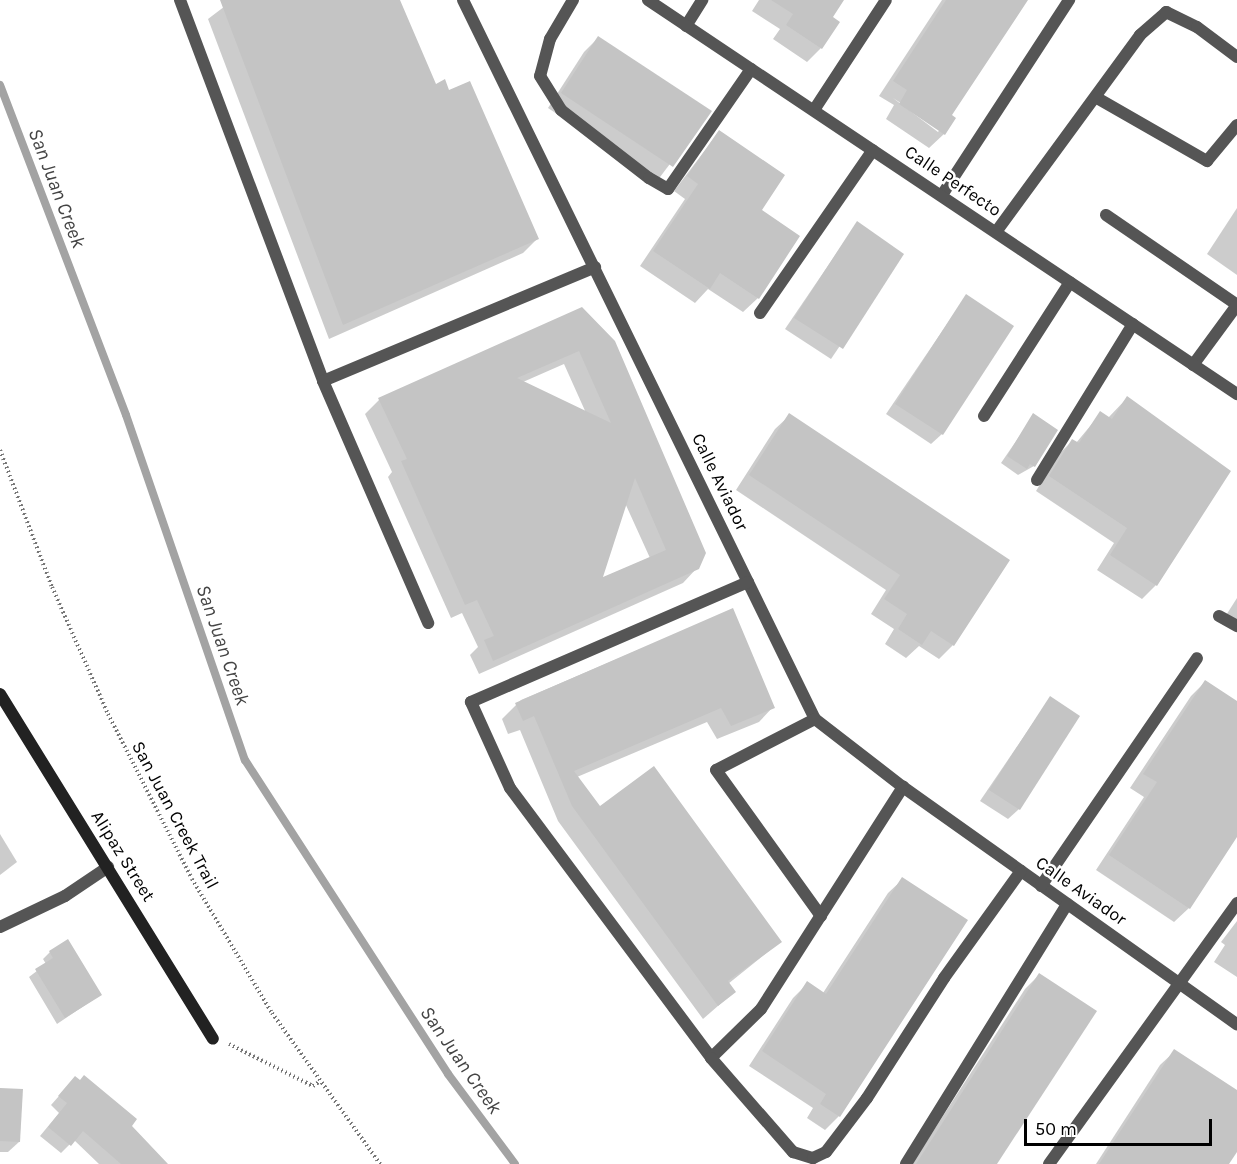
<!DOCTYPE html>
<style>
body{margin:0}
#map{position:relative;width:1237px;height:1164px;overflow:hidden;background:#fff;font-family:Karla,sans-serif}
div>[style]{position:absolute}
.shadow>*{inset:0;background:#0003}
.stream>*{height:8px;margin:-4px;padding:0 4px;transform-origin:4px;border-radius:4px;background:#a3a3a3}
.building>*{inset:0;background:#c4c4c4}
.path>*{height:4px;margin-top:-2px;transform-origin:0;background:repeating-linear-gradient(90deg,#777 0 1.5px,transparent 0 4.5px)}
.lane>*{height:12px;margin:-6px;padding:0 6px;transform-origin:6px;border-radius:6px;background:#555}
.street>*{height:12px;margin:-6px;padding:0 6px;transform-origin:6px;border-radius:6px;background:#555}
.secondary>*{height:12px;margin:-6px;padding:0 6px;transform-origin:6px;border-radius:6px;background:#222}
span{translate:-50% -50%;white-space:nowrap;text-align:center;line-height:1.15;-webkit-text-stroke:5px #fff;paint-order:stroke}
.street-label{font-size:18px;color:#000}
.water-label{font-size:20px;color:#444;font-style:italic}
.scale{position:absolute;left:1024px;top:1119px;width:188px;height:27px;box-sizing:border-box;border:3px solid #000;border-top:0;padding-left:8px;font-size:18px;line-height:21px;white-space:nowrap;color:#000;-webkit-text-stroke:4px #fff;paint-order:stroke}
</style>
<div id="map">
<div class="shadow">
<i style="clip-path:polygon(233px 0,398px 0,436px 86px,448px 92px,537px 239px,523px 253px,329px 339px,208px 19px)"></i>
<i style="clip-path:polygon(759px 0,842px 0,830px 17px,821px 48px,807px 62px,773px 39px,780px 29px,752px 11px)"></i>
<i style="clip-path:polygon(evenodd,942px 0,1026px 0,950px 116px,944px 134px,929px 148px,886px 119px,894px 105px,879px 96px,942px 0,893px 98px,940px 129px,938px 132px,893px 98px)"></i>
<i style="clip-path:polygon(598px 38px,710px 111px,657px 181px,548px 108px,584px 52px)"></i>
<i style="clip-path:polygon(719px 132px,760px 210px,758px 298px,743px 312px,708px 289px,695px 303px,640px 266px,685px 199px,674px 191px)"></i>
<i style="clip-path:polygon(1237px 208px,1237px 275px,1207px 254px)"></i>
<i style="clip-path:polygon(857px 223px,902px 254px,831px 359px,785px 329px)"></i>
<i style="clip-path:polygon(966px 296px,942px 434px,931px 444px,886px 414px)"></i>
<i style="clip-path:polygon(evenodd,582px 309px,697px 568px,683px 583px,479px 674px,470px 655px,478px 647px,462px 613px,451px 618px,388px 477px,392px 472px,365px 414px,379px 400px,582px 309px,564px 364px,586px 413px,523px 382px,564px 364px,582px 309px,625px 503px,650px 558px,600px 580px,625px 503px)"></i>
<i style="clip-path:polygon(1127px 398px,1156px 585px,1142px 599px,1097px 570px,1114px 543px,1036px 491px,1058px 455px,1072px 441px,1076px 443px,1101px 413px,1108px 418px)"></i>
<i style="clip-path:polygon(790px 415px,953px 645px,939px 659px,919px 646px,906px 658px,885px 644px,894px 629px,871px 614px,886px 590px,736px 490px,775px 429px)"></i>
<i style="clip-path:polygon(1034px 415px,1034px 466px,1018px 475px,1001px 463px)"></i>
<i style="clip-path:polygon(1237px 598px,1237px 629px,1223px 620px)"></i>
<i style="clip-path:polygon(732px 610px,773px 707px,759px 722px,717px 739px,707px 722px,577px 777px,600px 808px,780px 942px,728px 984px,734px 992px,703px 1019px,558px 821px,520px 730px,508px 734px,502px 719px,521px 700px)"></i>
<i style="clip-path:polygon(1206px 681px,1237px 703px,1237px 835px,1189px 908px,1174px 922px,1096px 870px,1144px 797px,1130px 788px,1191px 696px)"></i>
<i style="clip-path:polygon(1050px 698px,1019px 809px,1008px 819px,980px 801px)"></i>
<i style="clip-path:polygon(0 834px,17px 862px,0 875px)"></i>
<i style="clip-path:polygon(903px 879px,839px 1116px,825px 1130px,807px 1118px,813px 1108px,749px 1066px,793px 998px,808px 983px,823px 993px,888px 893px)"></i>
<i style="clip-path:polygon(1237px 921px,1237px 977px,1214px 962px,1225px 945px,1221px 942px)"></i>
<i style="clip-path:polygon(50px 952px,100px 995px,57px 1024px,29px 977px,46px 964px,43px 959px)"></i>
<i style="clip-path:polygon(1039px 975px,995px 1164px,912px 1164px,1025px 989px)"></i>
<i style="clip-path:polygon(1175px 1051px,1237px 1092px,1237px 1150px,1228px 1164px,1096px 1164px,1160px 1065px)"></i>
<i style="clip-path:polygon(75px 1078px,130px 1126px,166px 1164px,99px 1164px,74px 1140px,61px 1153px,40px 1136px,59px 1113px,51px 1105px)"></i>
<i style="clip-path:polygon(0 1091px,19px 1142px,8px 1152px,0 1152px)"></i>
</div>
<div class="stream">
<i style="left:0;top:85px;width:353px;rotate:69.1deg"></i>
<i style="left:126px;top:415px;width:365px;rotate:71deg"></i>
<i style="left:245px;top:760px;width:374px;rotate:57.1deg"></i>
<i style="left:448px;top:1074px;width:112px;rotate:53.3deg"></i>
</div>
<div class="building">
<i style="clip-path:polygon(220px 0,400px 0,436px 84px,445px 79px,449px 90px,470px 81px,539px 239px,343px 325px)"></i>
<i style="clip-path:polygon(771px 0,844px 0,833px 17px,840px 22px,822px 49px,786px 25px,793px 14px)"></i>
<i style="clip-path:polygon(946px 0,1028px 0,952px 115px,956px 118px,945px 135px,899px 104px,907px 90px,893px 81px)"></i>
<i style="clip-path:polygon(598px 36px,712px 111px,673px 167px,561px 93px)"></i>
<i style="clip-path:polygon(719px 130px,785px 175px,762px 210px,800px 236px,759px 299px,720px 273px,710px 289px,653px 251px,698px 184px,687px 176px)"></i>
<i style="clip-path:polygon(857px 221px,904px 254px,843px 349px,794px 318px)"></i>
<i style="clip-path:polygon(966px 294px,1014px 326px,943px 435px,895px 404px)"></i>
<i style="clip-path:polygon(evenodd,582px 307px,615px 341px,706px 553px,699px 569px,493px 661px,484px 640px,494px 636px,477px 600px,465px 605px,401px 461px,407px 459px,378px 398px,582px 307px,579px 351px,611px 423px,517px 378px,579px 351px,582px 307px,635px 478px,666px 550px,603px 577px,635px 478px)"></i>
<i style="clip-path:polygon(1127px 396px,1231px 471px,1157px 586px,1110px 555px,1127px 528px,1049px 476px,1072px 439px,1079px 443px,1100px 411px,1112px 419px)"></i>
<i style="clip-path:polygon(789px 413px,1010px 560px,954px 646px,931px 631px,922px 645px,898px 629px,907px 614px,884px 599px,900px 575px,749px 475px)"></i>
<i style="clip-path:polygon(1033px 413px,1058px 430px,1035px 467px,1030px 464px,1027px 469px,1007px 456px)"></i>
<i style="clip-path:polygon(733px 608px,775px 708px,731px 726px,721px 708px,574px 771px,600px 806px,654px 766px,782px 942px,728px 981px,736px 992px,718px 1006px,572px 806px,534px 716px,523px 721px,515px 703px)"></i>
<i style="clip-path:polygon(1205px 680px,1237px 701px,1237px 837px,1190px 909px,1109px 855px,1157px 782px,1143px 774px)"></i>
<i style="clip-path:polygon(1050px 696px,1080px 716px,1020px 810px,989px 790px)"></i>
<i style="clip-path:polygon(902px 877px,968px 920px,840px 1117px,820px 1104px,826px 1094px,762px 1051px,807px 981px,826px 994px)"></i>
<i style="clip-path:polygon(68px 939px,102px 995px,65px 1018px,35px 969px,53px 958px,49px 951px)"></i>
<i style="clip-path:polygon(1039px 973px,1097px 1011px,997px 1164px,916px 1164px)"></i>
<i style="clip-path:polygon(1174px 1049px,1237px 1090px,1237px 1152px,1229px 1164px,1099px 1164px)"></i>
<i style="clip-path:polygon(84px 1075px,137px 1119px,132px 1126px,168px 1164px,121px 1164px,83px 1131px,71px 1146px,48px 1127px,67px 1103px,58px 1096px,75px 1076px,80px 1080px)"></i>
<i style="clip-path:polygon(0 1088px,23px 1089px,20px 1142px,0 1141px)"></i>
</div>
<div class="path">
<i style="left:0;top:450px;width:147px;rotate:69.2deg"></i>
<i style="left:52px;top:587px;width:139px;rotate:66.2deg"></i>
<i style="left:108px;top:714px;width:185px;rotate:63deg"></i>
<i style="left:192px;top:879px;width:156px;rotate:59.2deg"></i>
<i style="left:272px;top:1013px;width:186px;rotate:54.4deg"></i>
<i style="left:229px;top:1044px;width:94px;rotate:26.6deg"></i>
<i style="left:313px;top:1086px;width:7px;rotate:-34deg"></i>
</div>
<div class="lane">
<i style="left:180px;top:0;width:407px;rotate:69.4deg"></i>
<i style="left:323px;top:381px;width:295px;rotate:-22.7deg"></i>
<i style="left:463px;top:0;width:801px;rotate:63.92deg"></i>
<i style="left:815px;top:719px;width:111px;rotate:152.7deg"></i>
<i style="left:716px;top:770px;width:180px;rotate:54.3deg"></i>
<i style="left:573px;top:0;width:45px;rotate:120.5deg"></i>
<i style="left:550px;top:39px;width:38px;rotate:105deg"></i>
<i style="left:540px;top:76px;width:40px;rotate:58deg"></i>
<i style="left:561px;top:110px;width:111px;rotate:37.7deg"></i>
<i style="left:649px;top:178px;width:22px;rotate:30deg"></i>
<i style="left:668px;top:189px;width:146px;rotate:-55.3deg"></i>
<i style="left:686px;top:26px;width:31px;rotate:-58deg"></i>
<i style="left:1097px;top:98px;width:127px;rotate:29.8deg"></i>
<i style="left:1207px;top:161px;width:47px;rotate:-50.2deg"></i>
<i style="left:814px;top:110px;width:131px;rotate:-56.8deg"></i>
<i style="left:942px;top:195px;width:233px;rotate:-56.9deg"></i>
<i style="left:1106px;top:215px;width:158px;rotate:34.4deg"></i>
<i style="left:996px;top:232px;width:244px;rotate:-53.8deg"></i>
<i style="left:1140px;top:35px;width:35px;rotate:-41deg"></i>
<i style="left:1166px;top:12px;width:34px;rotate:26deg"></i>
<i style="left:1197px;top:27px;width:50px;rotate:36.9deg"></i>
<i style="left:760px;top:313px;width:198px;rotate:-55.3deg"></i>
<i style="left:1193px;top:365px;width:74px;rotate:-53.7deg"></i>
<i style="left:323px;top:381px;width:264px;rotate:66.5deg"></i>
<i style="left:984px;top:416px;width:159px;rotate:-57.3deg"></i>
<i style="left:1037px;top:480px;width:183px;rotate:-58.4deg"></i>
<i style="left:748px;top:582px;width:302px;rotate:156.6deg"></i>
<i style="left:471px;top:702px;width:94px;rotate:65.6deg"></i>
<i style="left:510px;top:788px;width:337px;rotate:53.3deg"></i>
<i style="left:711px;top:1058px;width:70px;rotate:-44.4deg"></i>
<i style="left:761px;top:1009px;width:264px;rotate:-57.4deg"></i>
<i style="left:1219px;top:616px;width:21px;rotate:29deg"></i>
<i style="left:815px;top:719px;width:111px;rotate:37.7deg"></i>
<i style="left:903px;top:787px;width:410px;rotate:35.4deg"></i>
<i style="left:1041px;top:886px;width:276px;rotate:-55.6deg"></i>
<i style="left:711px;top:1058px;width:125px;rotate:48.9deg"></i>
<i style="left:793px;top:1152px;width:21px;rotate:17deg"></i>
<i style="left:813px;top:1158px;width:14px;rotate:-25deg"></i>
<i style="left:826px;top:1152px;width:68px;rotate:-52.8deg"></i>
<i style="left:867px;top:1098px;width:143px;rotate:-57.3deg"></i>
<i style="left:944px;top:978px;width:132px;rotate:-54.3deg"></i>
<i style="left:906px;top:1164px;width:306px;rotate:-58.2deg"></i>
<i style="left:1049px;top:1164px;width:322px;rotate:-54.2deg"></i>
</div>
<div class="street">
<i style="left:648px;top:0;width:709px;rotate:33.78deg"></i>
<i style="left:0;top:927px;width:72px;rotate:-25.5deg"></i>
<i style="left:65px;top:896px;width:52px;rotate:-34deg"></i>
</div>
<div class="secondary">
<i style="left:0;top:694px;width:405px;rotate:58.3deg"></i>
</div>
<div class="street-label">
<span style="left:953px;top:181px;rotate:34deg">Calle Perfecto</span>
<span style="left:720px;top:482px;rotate:64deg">Calle Aviador</span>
<span style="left:175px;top:815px;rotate:62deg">San Juan Creek Trail</span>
<span style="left:123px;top:856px;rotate:58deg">Alipaz Street</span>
<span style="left:1081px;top:891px;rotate:35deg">Calle Aviador</span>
</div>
<div class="water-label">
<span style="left:57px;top:188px;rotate:69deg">San Juan Creek</span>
<span style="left:223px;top:645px;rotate:71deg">San Juan Creek</span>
<span style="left:461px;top:1060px;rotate:55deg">San Juan Creek</span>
</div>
<div class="scale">50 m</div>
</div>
